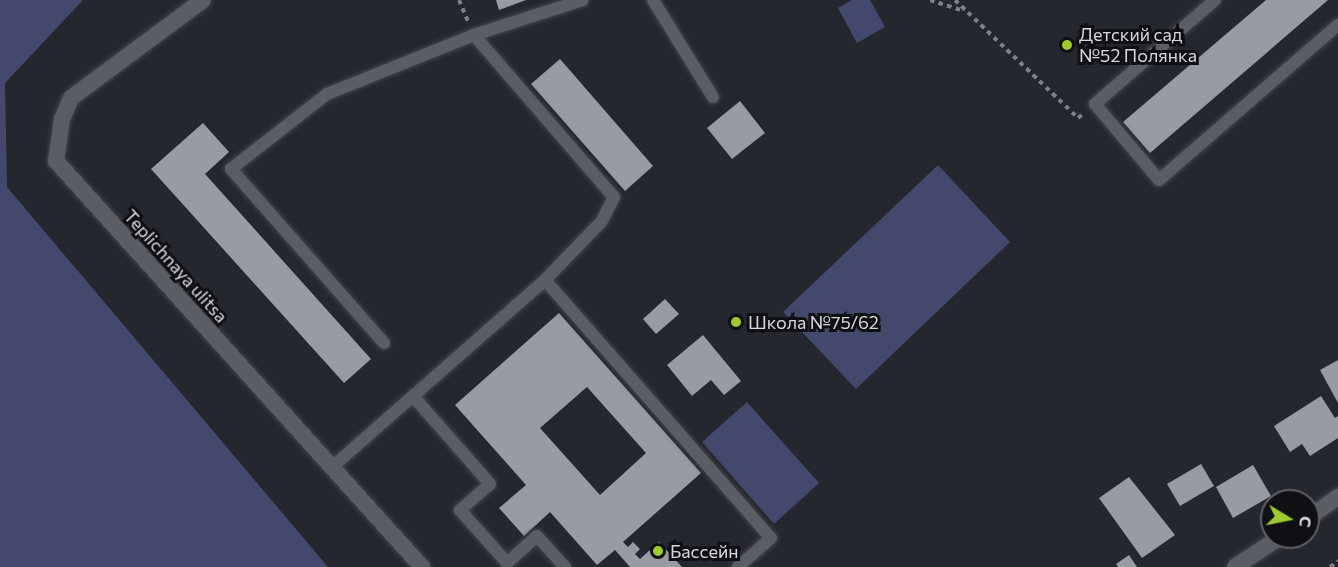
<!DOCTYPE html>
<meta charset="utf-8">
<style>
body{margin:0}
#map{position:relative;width:1338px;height:567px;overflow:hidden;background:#25272e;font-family:Commissioner,sans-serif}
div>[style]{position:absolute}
.green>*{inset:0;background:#42496c}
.building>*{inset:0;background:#989ba4}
.path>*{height:4px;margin-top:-2px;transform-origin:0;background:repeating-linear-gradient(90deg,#7f8187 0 4.5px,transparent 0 9px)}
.roads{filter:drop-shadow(0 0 2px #42444a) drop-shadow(0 0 2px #42444a)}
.service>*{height:12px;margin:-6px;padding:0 6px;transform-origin:6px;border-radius:6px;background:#5b5d65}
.minor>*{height:16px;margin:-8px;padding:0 8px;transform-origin:8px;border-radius:8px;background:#5b5d65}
.dots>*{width:16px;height:16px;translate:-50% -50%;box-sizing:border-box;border:3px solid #0f1013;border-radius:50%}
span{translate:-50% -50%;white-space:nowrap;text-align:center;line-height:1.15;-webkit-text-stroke:6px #0f1013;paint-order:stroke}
.poi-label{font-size:18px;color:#d6d8dd}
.left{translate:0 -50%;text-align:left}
.street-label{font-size:18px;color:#d6d8dd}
.north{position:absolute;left:1260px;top:489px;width:60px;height:60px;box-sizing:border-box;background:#0f1013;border:2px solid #5f6064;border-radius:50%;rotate:100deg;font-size:16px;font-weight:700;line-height:24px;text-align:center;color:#d6d8dd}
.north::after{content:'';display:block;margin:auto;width:21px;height:27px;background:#9fca2d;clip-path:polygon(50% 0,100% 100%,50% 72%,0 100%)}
</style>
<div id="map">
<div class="green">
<i style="clip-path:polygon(0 0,83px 0,5px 83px,7px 187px,328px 567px,0 567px)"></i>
<i style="clip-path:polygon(852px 0,870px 0,885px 27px,857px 43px,838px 8px)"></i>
<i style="clip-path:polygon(938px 165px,1010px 242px,856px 389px,783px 312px)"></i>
<i style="clip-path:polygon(747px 402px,819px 483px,774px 524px,702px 442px)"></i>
</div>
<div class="building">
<i style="clip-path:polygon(496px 0,526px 0,499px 10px)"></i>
<i style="clip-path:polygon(1266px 0,1328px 0,1150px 153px,1123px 122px)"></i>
<i style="clip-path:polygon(560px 59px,653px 166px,625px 191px,531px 84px)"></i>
<i style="clip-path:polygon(740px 101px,765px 133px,732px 159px,707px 128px)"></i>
<i style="clip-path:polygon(203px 123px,229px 152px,205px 174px,371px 359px,344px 383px,151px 169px)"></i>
<i style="clip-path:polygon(665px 299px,679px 314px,656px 334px,643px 319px)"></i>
<i style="clip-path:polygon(evenodd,559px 313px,701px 473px,623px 542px,628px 547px,633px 542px,640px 549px,635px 554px,640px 559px,659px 542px,682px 567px,630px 567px,615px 550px,597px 565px,550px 512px,524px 536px,499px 508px,526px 485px,455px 405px,559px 313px,587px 387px,646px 453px,600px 495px,540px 428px,587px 387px)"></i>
<i style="clip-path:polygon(703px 335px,741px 381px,724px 395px,711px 380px,692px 396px,667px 365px)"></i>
<i style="clip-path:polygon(1338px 360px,1338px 403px,1320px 370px)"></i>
<i style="clip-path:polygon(1321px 396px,1335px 418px,1338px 416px,1338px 438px,1310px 456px,1302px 444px,1290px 452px,1274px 426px)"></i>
<i style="clip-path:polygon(1201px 464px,1214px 486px,1180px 506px,1167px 484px)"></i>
<i style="clip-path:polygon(1253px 465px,1271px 496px,1233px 518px,1216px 487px)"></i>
<i style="clip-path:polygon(1129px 477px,1175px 535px,1142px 558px,1099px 498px)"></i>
<i style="clip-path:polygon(1129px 555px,1137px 567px,1118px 567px,1116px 564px)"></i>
</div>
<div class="path">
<i style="left:459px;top:0;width:23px;rotate:67deg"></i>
<i style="left:930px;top:0;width:36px;rotate:18deg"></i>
<i style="left:955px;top:0;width:170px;rotate:43.8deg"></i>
<i style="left:1078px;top:118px;width:6px;rotate:-39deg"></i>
<i style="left:1330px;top:567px;width:10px;rotate:-37deg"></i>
</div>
<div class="roads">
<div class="service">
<i style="left:653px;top:0;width:114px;rotate:58.3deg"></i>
<i style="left:1215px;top:0;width:159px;rotate:139.1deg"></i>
<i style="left:1095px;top:104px;width:99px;rotate:49.9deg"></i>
<i style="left:1159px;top:180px;width:237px;rotate:-40.9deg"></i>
<i style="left:474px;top:35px;width:214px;rotate:49.2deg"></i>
<i style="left:614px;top:197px;width:28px;rotate:117deg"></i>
<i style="left:601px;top:222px;width:81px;rotate:134deg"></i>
<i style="left:384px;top:343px;width:232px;rotate:-131.3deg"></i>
<i style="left:231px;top:169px;width:122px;rotate:-38deg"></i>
<i style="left:327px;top:94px;width:158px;rotate:-21.9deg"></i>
<i style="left:474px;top:35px;width:114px;rotate:-17.8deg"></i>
<i style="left:413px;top:396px;width:117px;rotate:48.8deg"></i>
<i style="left:490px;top:484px;width:40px;rotate:139deg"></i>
<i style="left:460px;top:510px;width:71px;rotate:48.4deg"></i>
<i style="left:507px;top:563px;width:40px;rotate:-42deg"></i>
<i style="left:537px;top:536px;width:42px;rotate:47.9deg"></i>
<i style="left:331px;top:468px;width:285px;rotate:-41.3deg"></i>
<i style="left:545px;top:280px;width:343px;rotate:48.8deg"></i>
<i style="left:771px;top:538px;width:44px;rotate:138.7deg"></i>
</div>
<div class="minor">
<i style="left:203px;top:0;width:164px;rotate:143.4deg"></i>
<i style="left:71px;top:98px;width:23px;rotate:113deg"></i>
<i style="left:62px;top:119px;width:42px;rotate:98.1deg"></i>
<i style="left:56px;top:161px;width:547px;rotate:47.97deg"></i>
<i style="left:1308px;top:518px;width:37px;rotate:-35deg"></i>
<i style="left:1235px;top:567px;width:54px;rotate:-33.7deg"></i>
</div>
</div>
<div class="dots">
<i style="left:1067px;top:45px;background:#9fca2d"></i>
<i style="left:736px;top:322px;background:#9fca2d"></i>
<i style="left:658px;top:551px;background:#9fca2d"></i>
</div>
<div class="poi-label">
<span class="left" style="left:1079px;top:45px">Детский сад<br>№52 Полянка</span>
<span class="left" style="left:748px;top:322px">Школа №75/62</span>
<span class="left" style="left:670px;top:551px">Бассейн</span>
</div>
<div class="street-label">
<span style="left:176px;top:266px;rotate:48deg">Teplichnaya ulitsa</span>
</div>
<div class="north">С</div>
</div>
